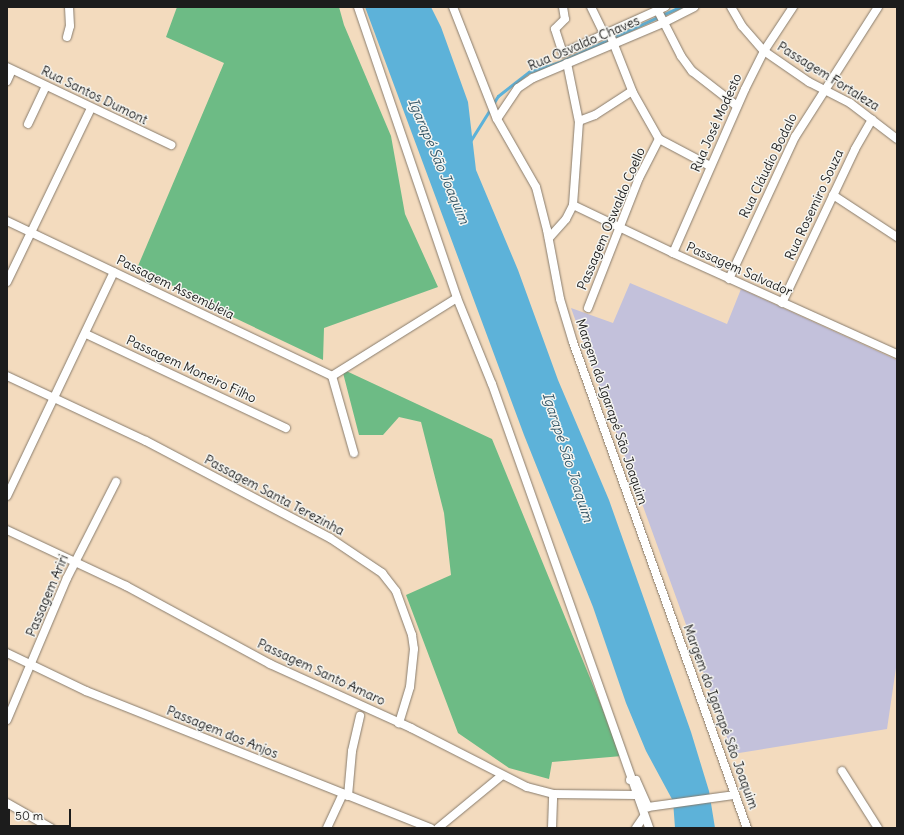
<!DOCTYPE html>
<meta charset="utf-8">
<style>
body{margin:0}
#map{position:relative;width:904px;height:835px;overflow:hidden;background:#f3dbbe;font-family:Delius,sans-serif}
div>[style]{position:absolute}
.industrial>*{inset:0;background:#c3c1db}
.forest>*{inset:0;background:#6dbb85}
.water>*{inset:0;background:#5db2d9}
.stream>*{height:2.5px;margin:-1.25px;padding:0 1.25px;transform-origin:1.25px;border-radius:1.25px;background:#5db2d9}
.roads{filter:drop-shadow(0 0 1px #887c6d) drop-shadow(0 0 1px #887c6d)}
.minor>*{height:8px;margin:-4px;padding:0 4px;transform-origin:4px;border-radius:4px;background:#fff}
span{translate:-50% -50%;white-space:nowrap;text-align:center;line-height:1.15;-webkit-text-stroke:3px #f6f6f2;paint-order:stroke}
.street-label{font-size:13px;color:#1c1c1c}
.water-label{font-size:14px;color:#365868;font-style:italic}
.frame{position:absolute;inset:0;border:8px solid #1c1c1c;pointer-events:none}
.scale{position:absolute;left:8px;top:809px;width:63px;height:18px;box-sizing:border-box;border:2px solid #1c1c1c;border-top:0;padding-left:5px;font-size:12px;line-height:14px;white-space:nowrap;color:#1c1c1c;-webkit-text-stroke:3px #f6f6f2;paint-order:stroke}
</style>
<div id="map">
<div class="industrial">
<i style="clip-path:polygon(630px 283px,727px 324px,741px 289px,897px 360px,897px 661px,887px 729px,733px 754px,571px 308px,613px 323px)"></i>
</div>
<div class="forest">
<i style="clip-path:polygon(177px 7px,339px 7px,344px 25px,391px 136px,405px 214px,438px 287px,324px 328px,323px 360px,199px 301px,138px 266px,224px 63px,166px 37px)"></i>
<i style="clip-path:polygon(342px 369px,492px 439px,622px 756px,552px 762px,549px 779px,509px 768px,458px 733px,406px 595px,451px 575px,444px 513px,421px 422px,399px 417px,383px 435px,359px 435px)"></i>
</div>
<div class="water">
<i style="clip-path:polygon(365px 7px,431px 7px,441px 27px,468px 102px,476px 170px,518px 270px,558px 380px,609px 500px,691px 732px,709px 791px,715px 828px,675px 828px,673px 801px,646px 751px,626px 703px,593px 607px,524px 435px)"></i>
</div>
<div class="stream">
<i style="left:493px;top:104px;width:9px;rotate:-58deg"></i>
<i style="left:498px;top:96px;width:39px;rotate:-38deg"></i>
<i style="left:529px;top:72px;width:35px;rotate:-18deg"></i>
<i style="left:562px;top:61px;width:130px;rotate:-24.6deg"></i>
<i style="left:471px;top:140px;width:38px;rotate:-58deg"></i>
</div>
<div class="roads">
<div class="minor">
<i style="left:358px;top:7px;width:307px;rotate:71.2deg"></i>
<i style="left:457px;top:298px;width:93px;rotate:67.9deg"></i>
<i style="left:492px;top:384px;width:471px;rotate:70.5deg"></i>
<i style="left:453px;top:7px;width:120px;rotate:68.6deg"></i>
<i style="left:497px;top:119px;width:78px;rotate:60.2deg"></i>
<i style="left:536px;top:187px;width:44px;rotate:75.7deg"></i>
<i style="left:547px;top:230px;width:70px;rotate:79.3deg"></i>
<i style="left:560px;top:299px;width:45px;rotate:73.2deg"></i>
<i style="left:573px;top:342px;width:516px;rotate:70.3deg"></i>
<i style="left:563px;top:7px;width:12px;rotate:81deg"></i>
<i style="left:565px;top:19px;width:14px;rotate:135deg"></i>
<i style="left:555px;top:29px;width:25px;rotate:72deg"></i>
<i style="left:563px;top:53px;width:112px;rotate:-24.3deg"></i>
<i style="left:591px;top:7px;width:30px;rotate:64deg"></i>
<i style="left:731px;top:7px;width:22px;rotate:60deg"></i>
<i style="left:742px;top:26px;width:33px;rotate:49deg"></i>
<i style="left:764px;top:51px;width:55px;rotate:34.6deg"></i>
<i style="left:809px;top:82px;width:46px;rotate:27.1deg"></i>
<i style="left:850px;top:103px;width:59px;rotate:37.5deg"></i>
<i style="left:658px;top:11px;width:51px;rotate:62.9deg"></i>
<i style="left:681px;top:56px;width:19px;rotate:54deg"></i>
<i style="left:692px;top:71px;width:57px;rotate:37.9deg"></i>
<i style="left:609px;top:32px;width:66px;rotate:68.5deg"></i>
<i style="left:633px;top:93px;width:53px;rotate:60.5deg"></i>
<i style="left:659px;top:139px;width:58px;rotate:27.9deg"></i>
<i style="left:67px;top:37px;width:11px;rotate:-75deg"></i>
<i style="left:70px;top:26px;width:19px;rotate:-93deg"></i>
<i style="left:7px;top:67px;width:182px;rotate:25.4deg"></i>
<i style="left:7px;top:81px;width:12px;rotate:-66deg"></i>
<i style="left:497px;top:119px;width:37px;rotate:-56deg"></i>
<i style="left:518px;top:88px;width:18px;rotate:-34deg"></i>
<i style="left:533px;top:78px;width:141px;rotate:-22.9deg"></i>
<i style="left:663px;top:23px;width:35px;rotate:-27deg"></i>
<i style="left:579px;top:121px;width:17px;rotate:-21deg"></i>
<i style="left:595px;top:115px;width:44px;rotate:-33deg"></i>
<i style="left:28px;top:124px;width:42px;rotate:-64.7deg"></i>
<i style="left:833px;top:195px;width:77px;rotate:33.3deg"></i>
<i style="left:573px;top:205px;width:111px;rotate:25.6deg"></i>
<i style="left:673px;top:253px;width:246px;rotate:24.3deg"></i>
<i style="left:7px;top:221px;width:360px;rotate:25.5deg"></i>
<i style="left:332px;top:376px;width:147px;rotate:-32deg"></i>
<i style="left:549px;top:238px;width:25px;rotate:-48deg"></i>
<i style="left:566px;top:219px;width:16px;rotate:-63deg"></i>
<i style="left:573px;top:205px;width:83px;rotate:-85.9deg"></i>
<i style="left:579px;top:122px;width:60px;rotate:-101.5deg"></i>
<i style="left:673px;top:253px;width:179px;rotate:-66.3deg"></i>
<i style="left:745px;top:89px;width:42px;rotate:-63.4deg"></i>
<i style="left:764px;top:51px;width:53px;rotate:-56.6deg"></i>
<i style="left:729px;top:279px;width:157px;rotate:-65.1deg"></i>
<i style="left:795px;top:137px;width:154px;rotate:-57.4deg"></i>
<i style="left:7px;top:282px;width:193px;rotate:-64.2deg"></i>
<i style="left:782px;top:303px;width:170px;rotate:-64.6deg"></i>
<i style="left:855px;top:149px;width:34px;rotate:-60deg"></i>
<i style="left:588px;top:308px;width:140px;rotate:-68.6deg"></i>
<i style="left:639px;top:178px;width:44px;rotate:-62.9deg"></i>
<i style="left:86px;top:334px;width:221px;rotate:25.2deg"></i>
<i style="left:7px;top:376px;width:153px;rotate:25.1deg"></i>
<i style="left:146px;top:441px;width:208px;rotate:27.8deg"></i>
<i style="left:330px;top:538px;width:63px;rotate:33.9deg"></i>
<i style="left:382px;top:573px;width:23px;rotate:52deg"></i>
<i style="left:396px;top:591px;width:47px;rotate:70deg"></i>
<i style="left:412px;top:635px;width:14px;rotate:82deg"></i>
<i style="left:414px;top:649px;width:38px;rotate:96deg"></i>
<i style="left:410px;top:687px;width:38px;rotate:107deg"></i>
<i style="left:332px;top:376px;width:80px;rotate:74.1deg"></i>
<i style="left:7px;top:496px;width:248px;rotate:-64.5deg"></i>
<i style="left:7px;top:530px;width:132px;rotate:25.2deg"></i>
<i style="left:126px;top:586px;width:164px;rotate:28.4deg"></i>
<i style="left:270px;top:664px;width:155px;rotate:24.4deg"></i>
<i style="left:411px;top:728px;width:130px;rotate:27deg"></i>
<i style="left:527px;top:787px;width:27px;rotate:15deg"></i>
<i style="left:553px;top:794px;width:83px;rotate:0.7deg"></i>
<i style="left:7px;top:653px;width:88px;rotate:25.7deg"></i>
<i style="left:86px;top:691px;width:371px;rotate:21.7deg"></i>
<i style="left:7px;top:720px;width:154px;rotate:-67.1deg"></i>
<i style="left:67px;top:578px;width:108px;rotate:-63deg"></i>
<i style="left:842px;top:771px;width:67px;rotate:57.7deg"></i>
<i style="left:630px;top:780px;width:6px"></i>
<i style="left:636px;top:780px;width:30px;rotate:66deg"></i>
<i style="left:648px;top:807px;width:88px;rotate:-7.9deg"></i>
<i style="left:348px;top:796px;width:45px;rotate:-84.9deg"></i>
<i style="left:352px;top:751px;width:36px;rotate:-77deg"></i>
<i style="left:7px;top:803px;width:51px;rotate:29.6deg"></i>
<i style="left:327px;top:828px;width:38px;rotate:-65deg"></i>
<i style="left:438px;top:828px;width:82px;rotate:-39.5deg"></i>
<i style="left:552px;top:828px;width:34px;rotate:-88deg"></i>
<i style="left:636px;top:828px;width:14px;rotate:-56deg"></i>
</div>
</div>
<div class="street-label">
<span style="left:584px;top:44px;rotate:-23deg">Rua Osvaldo Chaves</span>
<span style="left:828px;top:77px;rotate:32deg">Passagem Fortaleza</span>
<span style="left:94px;top:96px;rotate:26deg">Rua Santos Dumont</span>
<span style="left:717px;top:123px;rotate:-66deg">Rua José Modesto</span>
<span style="left:769px;top:166px;rotate:-64deg">Rua Cláudio Bodalo</span>
<span style="left:815px;top:205px;rotate:-65deg">Rua Rosemiro Souza</span>
<span style="left:612px;top:219px;rotate:-67deg">Passagem Oswaldo Coello</span>
<span style="left:739px;top:270px;rotate:24deg">Passagem Salvador</span>
<span style="left:175px;top:288px;rotate:26deg">Passagem Assembleia</span>
<span style="left:191px;top:370px;rotate:25deg">Passagem Moneiro Filho</span>
<span style="left:611px;top:412px;rotate:71deg">Margem do Igarapé São Joaquim</span>
<span style="left:274px;top:496px;rotate:28deg">Passagem Santa Terezinha</span>
<span style="left:48px;top:596px;rotate:-67deg">Passagem Ariri</span>
<span style="left:321px;top:673px;rotate:25deg">Passagem Santo Amaro</span>
<span style="left:720px;top:717px;rotate:70deg">Margem do Igarapé São Joaquim</span>
<span style="left:222px;top:733px;rotate:22deg">Passagem dos Anjos</span>
</div>
<div class="water-label">
<span style="left:439px;top:161px;rotate:67deg">Igarapé São Joaquim</span>
<span style="left:568px;top:457px;rotate:72deg">Igarapé São Joaquim</span>
</div>
<div class="frame"></div>
<div class="scale">50 m</div>
</div>
